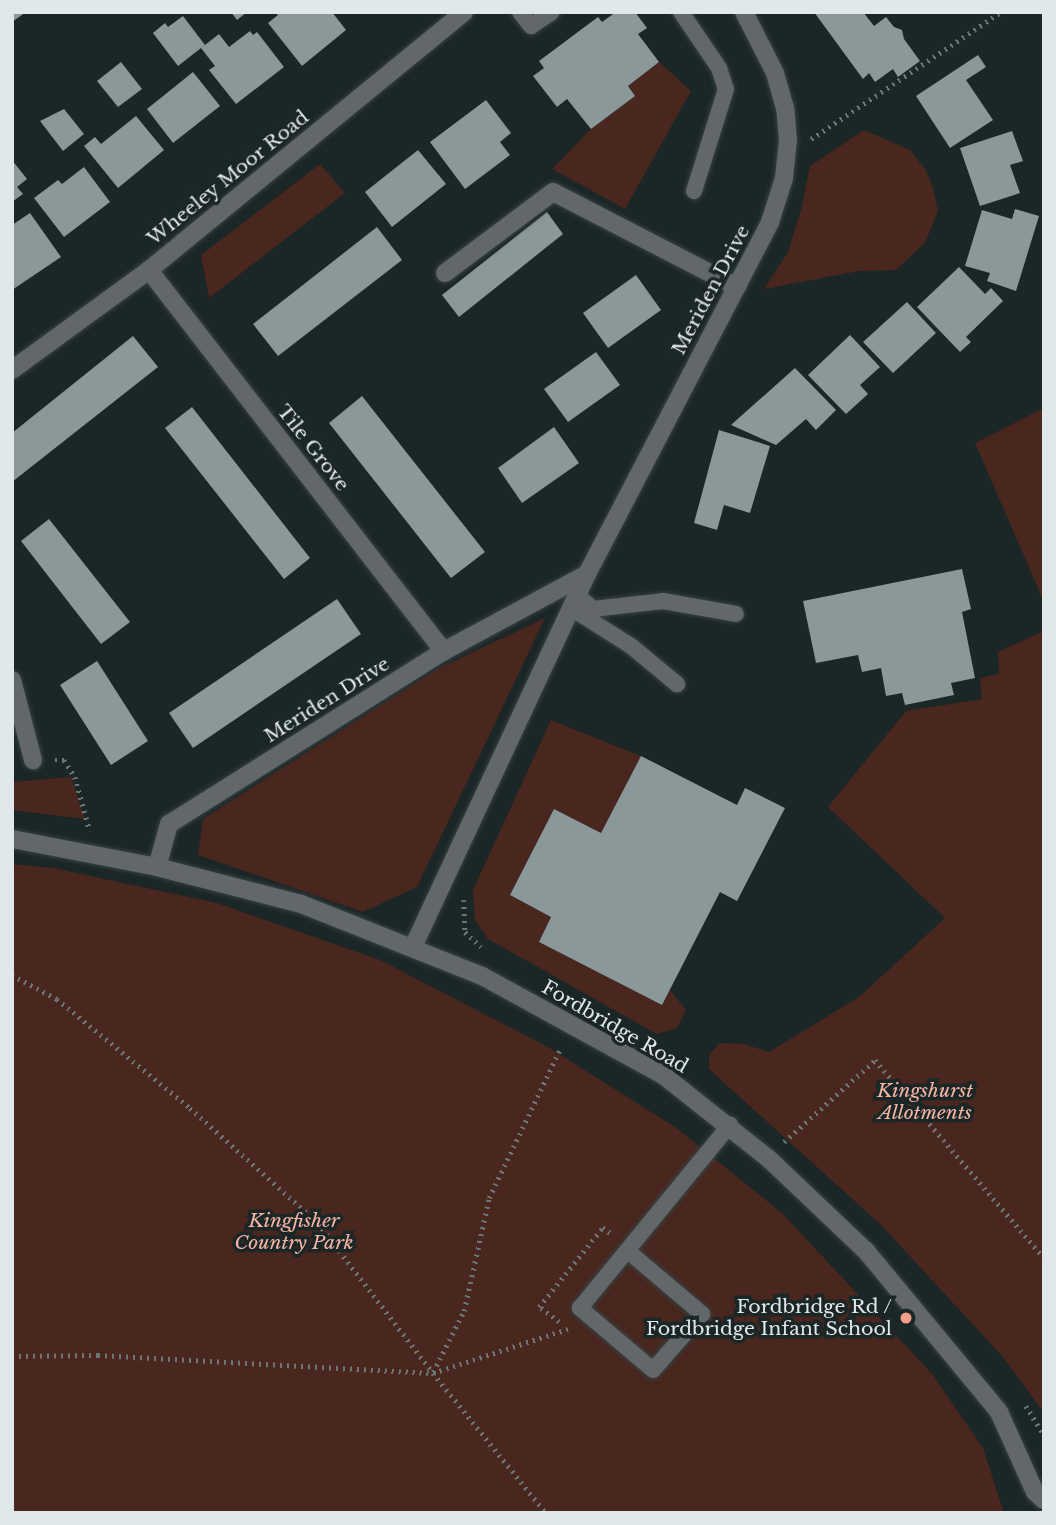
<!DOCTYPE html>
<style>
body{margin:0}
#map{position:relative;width:1056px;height:1525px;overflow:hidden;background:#1b2627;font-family:"Libre Baskerville",serif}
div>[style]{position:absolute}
.green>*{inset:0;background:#49261e}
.building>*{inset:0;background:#8a9899}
.path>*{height:4.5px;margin-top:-2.25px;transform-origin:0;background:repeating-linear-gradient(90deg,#6d7677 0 2px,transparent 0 7px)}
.roads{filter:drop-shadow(0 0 2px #374142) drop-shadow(0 0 2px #374142)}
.service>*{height:16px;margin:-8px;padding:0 8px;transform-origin:8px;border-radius:8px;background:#626869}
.minor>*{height:18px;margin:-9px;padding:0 9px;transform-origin:9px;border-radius:9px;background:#626869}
.dots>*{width:19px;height:19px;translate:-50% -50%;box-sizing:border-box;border:4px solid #1b2627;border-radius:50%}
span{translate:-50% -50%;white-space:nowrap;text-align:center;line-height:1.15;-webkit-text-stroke:7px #1b2627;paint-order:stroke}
.street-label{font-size:19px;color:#e1e8e9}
.park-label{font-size:19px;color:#f6b4a4;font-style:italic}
.poi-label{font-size:19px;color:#e1e8e9}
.right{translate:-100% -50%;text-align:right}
.frame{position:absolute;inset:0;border:14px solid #e1e8e9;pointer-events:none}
</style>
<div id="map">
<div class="green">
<i style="clip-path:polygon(659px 62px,691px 91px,625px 209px,552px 169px,591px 129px,635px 96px,628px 86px)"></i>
<i style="clip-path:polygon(864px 130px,910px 150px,925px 169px,933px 187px,938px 211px,925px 243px,896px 270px,859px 271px,764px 289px,788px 252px,802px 206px,810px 166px)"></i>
<i style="clip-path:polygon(320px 164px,345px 193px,209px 298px,201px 255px)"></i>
<i style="clip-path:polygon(1044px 408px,1044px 602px,975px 443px)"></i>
<i style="clip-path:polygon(545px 618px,417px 887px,363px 912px,198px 855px,203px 819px,437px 669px)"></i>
<i style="clip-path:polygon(1044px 631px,1043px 1037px,1044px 1413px,1003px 1357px,881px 1225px,709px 1069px,709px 1055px,720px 1043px,744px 1044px,769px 1052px,859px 997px,945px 918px,828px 807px,906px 711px,982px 699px,980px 678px,999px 674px,998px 652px)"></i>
<i style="clip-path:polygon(551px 720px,641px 756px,601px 833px,554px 809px,510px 895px,551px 917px,539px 942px,662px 1005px,670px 990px,686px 1010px,677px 1028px,657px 1034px,488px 939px,475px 920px,473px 890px)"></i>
<i style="clip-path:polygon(71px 777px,85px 819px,12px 810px,12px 782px)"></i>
<i style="clip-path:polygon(12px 864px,53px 868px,217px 903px,380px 960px,548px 1047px,678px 1129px,783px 1214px,933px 1375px,983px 1448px,1004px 1513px,12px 1513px)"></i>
</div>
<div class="building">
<i style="clip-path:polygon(12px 12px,26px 12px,12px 22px)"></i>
<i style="clip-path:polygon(231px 12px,247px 12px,237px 20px)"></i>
<i style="clip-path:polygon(275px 12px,332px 12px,346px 30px,302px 66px,268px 23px,278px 15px)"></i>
<i style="clip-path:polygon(616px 12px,635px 12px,647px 28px,638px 34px,659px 62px,628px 86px,635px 96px,591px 129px,567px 99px,557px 107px,533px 76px,544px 68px,539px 61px,598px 17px,602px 22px)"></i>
<i style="clip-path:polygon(814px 12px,863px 12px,874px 26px,886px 17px,894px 27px,902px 30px,904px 39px,920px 61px,898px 77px,893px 69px,875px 82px,869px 73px,863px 79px)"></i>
<i style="clip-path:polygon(183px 16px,205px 45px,219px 34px,229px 47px,250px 31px,253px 35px,257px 32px,284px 67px,236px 104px,209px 70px,215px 66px,201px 48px,178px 66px,153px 33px,165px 23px,168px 27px)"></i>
<i style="clip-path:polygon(978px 55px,986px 67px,966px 80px,993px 120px,950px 148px,916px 96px)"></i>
<i style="clip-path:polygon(121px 62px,142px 89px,118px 107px,97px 81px)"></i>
<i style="clip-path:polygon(193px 72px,220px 106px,173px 143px,147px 109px)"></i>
<i style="clip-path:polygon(486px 100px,511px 133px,500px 142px,510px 155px,465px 189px,430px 142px)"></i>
<i style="clip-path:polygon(64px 109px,84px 134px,63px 151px,40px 121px)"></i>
<i style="clip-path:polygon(136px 116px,164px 150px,118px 188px,84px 146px,95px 137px,101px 144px)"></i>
<i style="clip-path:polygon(1012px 131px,1023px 161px,1010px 165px,1020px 193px,980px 206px,960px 148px)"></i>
<i style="clip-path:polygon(418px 150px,446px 184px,392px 227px,365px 192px)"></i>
<i style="clip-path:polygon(12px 160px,27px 179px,17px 187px,23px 194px,12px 202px)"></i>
<i style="clip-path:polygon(84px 167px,110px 202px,64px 237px,34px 198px,58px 180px,62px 184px)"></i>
<i style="clip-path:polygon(1015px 209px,1039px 216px,1016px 291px,987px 281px,990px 273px,965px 266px,982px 210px,1012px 219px)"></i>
<i style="clip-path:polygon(547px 212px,563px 234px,459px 317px,442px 295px)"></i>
<i style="clip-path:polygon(30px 213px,61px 257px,12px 290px,12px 225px)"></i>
<i style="clip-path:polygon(377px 227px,402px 260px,278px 356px,253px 324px)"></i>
<i style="clip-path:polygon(959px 267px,985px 294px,991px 288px,1003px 301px,966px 337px,971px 342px,960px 352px,917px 307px)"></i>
<i style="clip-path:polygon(636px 275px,661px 310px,608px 348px,583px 313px)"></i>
<i style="clip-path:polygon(907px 302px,936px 333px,893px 373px,863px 342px)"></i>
<i style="clip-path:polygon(850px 335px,880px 367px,860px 385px,868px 394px,846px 414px,808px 375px)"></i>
<i style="clip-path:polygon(133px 336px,158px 367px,12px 482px,12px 433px)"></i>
<i style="clip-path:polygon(596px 352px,620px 385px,568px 422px,544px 389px)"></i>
<i style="clip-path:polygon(795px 368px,836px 410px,816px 430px,806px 419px,776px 445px,731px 425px)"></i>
<i style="clip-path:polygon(362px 396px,485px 552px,451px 578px,329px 423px)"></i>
<i style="clip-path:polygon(192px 407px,310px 558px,284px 579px,165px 428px)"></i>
<i style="clip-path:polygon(554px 427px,579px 463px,522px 503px,498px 468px)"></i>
<i style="clip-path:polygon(719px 430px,770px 446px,750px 513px,724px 505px,717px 530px,694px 523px)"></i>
<i style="clip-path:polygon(49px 519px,130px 622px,101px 644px,21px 541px)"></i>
<i style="clip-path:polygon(962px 569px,971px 609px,962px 612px,975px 678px,951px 683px,954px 695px,905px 705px,902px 693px,886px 696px,881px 668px,862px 672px,858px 655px,816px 663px,803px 601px)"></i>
<i style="clip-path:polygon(337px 599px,361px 634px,193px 748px,169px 713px)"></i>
<i style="clip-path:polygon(97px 661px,148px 741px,111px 765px,60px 685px)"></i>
<i style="clip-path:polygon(641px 756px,737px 805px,745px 788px,785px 808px,737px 901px,720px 892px,662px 1005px,539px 942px,551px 917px,510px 895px,554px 809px,601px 833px)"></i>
</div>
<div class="path">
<i style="left:811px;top:139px;width:229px;rotate:-33.8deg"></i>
<i style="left:55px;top:760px;width:9px"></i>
<i style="left:64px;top:760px;width:20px;rotate:57deg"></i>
<i style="left:75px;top:777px;width:56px;rotate:74.5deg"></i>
<i style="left:464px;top:900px;width:32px;rotate:88deg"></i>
<i style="left:465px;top:932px;width:22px;rotate:43deg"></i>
<i style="left:12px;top:975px;width:51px;rotate:28.1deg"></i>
<i style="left:57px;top:999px;width:172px;rotate:39.3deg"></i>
<i style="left:190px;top:1108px;width:172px;rotate:41.9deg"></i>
<i style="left:318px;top:1223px;width:189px;rotate:52.5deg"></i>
<i style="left:433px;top:1373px;width:142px;rotate:-18.1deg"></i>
<i style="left:784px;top:1142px;width:122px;rotate:-42deg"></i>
<i style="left:875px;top:1060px;width:260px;rotate:49.5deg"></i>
<i style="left:559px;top:1322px;width:25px;rotate:-143deg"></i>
<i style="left:539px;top:1307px;width:102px;rotate:-51.3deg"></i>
<i style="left:603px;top:1227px;width:11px;rotate:41deg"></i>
<i style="left:12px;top:1356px;width:86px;rotate:-0.7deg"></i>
<i style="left:98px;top:1355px;width:335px;rotate:3.1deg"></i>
<i style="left:433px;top:1373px;width:180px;rotate:51.1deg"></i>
<i style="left:433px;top:1372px;width:68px;rotate:-63.1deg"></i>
<i style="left:464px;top:1311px;width:116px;rotate:-77.5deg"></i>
<i style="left:489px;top:1198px;width:167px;rotate:-64.5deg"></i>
<i style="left:1026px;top:1406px;width:34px;rotate:58deg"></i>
</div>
<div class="roads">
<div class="service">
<i style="left:520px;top:12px;width:18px;rotate:52deg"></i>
<i style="left:531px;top:26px;width:25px;rotate:-34deg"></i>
<i style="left:681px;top:12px;width:68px;rotate:55.8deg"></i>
<i style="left:719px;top:68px;width:22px;rotate:72deg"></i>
<i style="left:726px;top:89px;width:107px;rotate:107.4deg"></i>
<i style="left:577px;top:595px;width:21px;rotate:41deg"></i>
<i style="left:593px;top:609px;width:70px;rotate:-6.5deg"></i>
<i style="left:663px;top:601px;width:74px;rotate:10.1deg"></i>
<i style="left:574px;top:610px;width:67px;rotate:32.3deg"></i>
<i style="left:631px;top:646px;width:60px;rotate:39.6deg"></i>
<i style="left:629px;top:1252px;width:96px;rotate:40.3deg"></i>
<i style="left:702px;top:1314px;width:74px;rotate:131.2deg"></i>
<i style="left:653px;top:1370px;width:96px;rotate:-139.7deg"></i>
<i style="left:580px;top:1308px;width:237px;rotate:-50.7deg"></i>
</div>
<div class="minor">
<i style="left:149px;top:270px;width:482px;rotate:52.3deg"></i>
<i style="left:445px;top:273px;width:135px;rotate:-36.9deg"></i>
<i style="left:553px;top:192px;width:207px;rotate:27.3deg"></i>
<i style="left:12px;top:370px;width:170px;rotate:-36.1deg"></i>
<i style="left:149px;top:270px;width:407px;rotate:-39.3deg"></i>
<i style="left:12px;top:680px;width:83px;rotate:75.3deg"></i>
<i style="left:12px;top:839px;width:148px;rotate:10.9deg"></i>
<i style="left:157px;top:867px;width:149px;rotate:14.4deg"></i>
<i style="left:301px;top:904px;width:195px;rotate:21.7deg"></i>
<i style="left:482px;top:976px;width:206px;rotate:28.7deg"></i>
<i style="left:663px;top:1075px;width:135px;rotate:38.4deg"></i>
<i style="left:769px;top:1159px;width:134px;rotate:43.5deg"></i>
<i style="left:866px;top:1251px;width:209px;rotate:50.4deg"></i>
<i style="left:999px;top:1412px;width:88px;rotate:65.8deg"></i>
<i style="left:1035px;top:1492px;width:12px;rotate:42deg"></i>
<i style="left:157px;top:867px;width:45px;rotate:-74.4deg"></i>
<i style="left:169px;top:824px;width:325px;rotate:-32.2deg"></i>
<i style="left:444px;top:651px;width:162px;rotate:-28.3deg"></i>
<i style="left:413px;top:947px;width:412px;rotate:-65deg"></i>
<i style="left:587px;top:574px;width:397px;rotate:-62.5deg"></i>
<i style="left:770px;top:222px;width:46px;rotate:-72.3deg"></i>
<i style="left:784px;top:178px;width:38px;rotate:-84deg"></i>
<i style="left:788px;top:140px;width:32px;rotate:-95deg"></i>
<i style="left:785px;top:108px;width:36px;rotate:-106deg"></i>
<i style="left:775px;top:73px;width:68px;rotate:-116.9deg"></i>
</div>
</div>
<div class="dots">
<i style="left:906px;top:1318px;background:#f49e8a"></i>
</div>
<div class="street-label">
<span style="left:228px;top:178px;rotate:-39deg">Wheeley Moor Road</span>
<span style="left:711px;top:290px;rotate:-62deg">Meriden Drive</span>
<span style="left:313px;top:448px;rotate:52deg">Tile Grove</span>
<span style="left:327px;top:700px;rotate:-32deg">Meriden Drive</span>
<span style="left:615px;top:1027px;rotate:30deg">Fordbridge Road</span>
</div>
<div class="park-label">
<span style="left:925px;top:1102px">Kingshurst<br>Allotments</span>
<span style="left:294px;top:1232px">Kingfisher<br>Country Park</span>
</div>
<div class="poi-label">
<span class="right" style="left:892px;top:1318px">Fordbridge Rd /<br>Fordbridge Infant School</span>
</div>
<div class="frame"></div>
</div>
